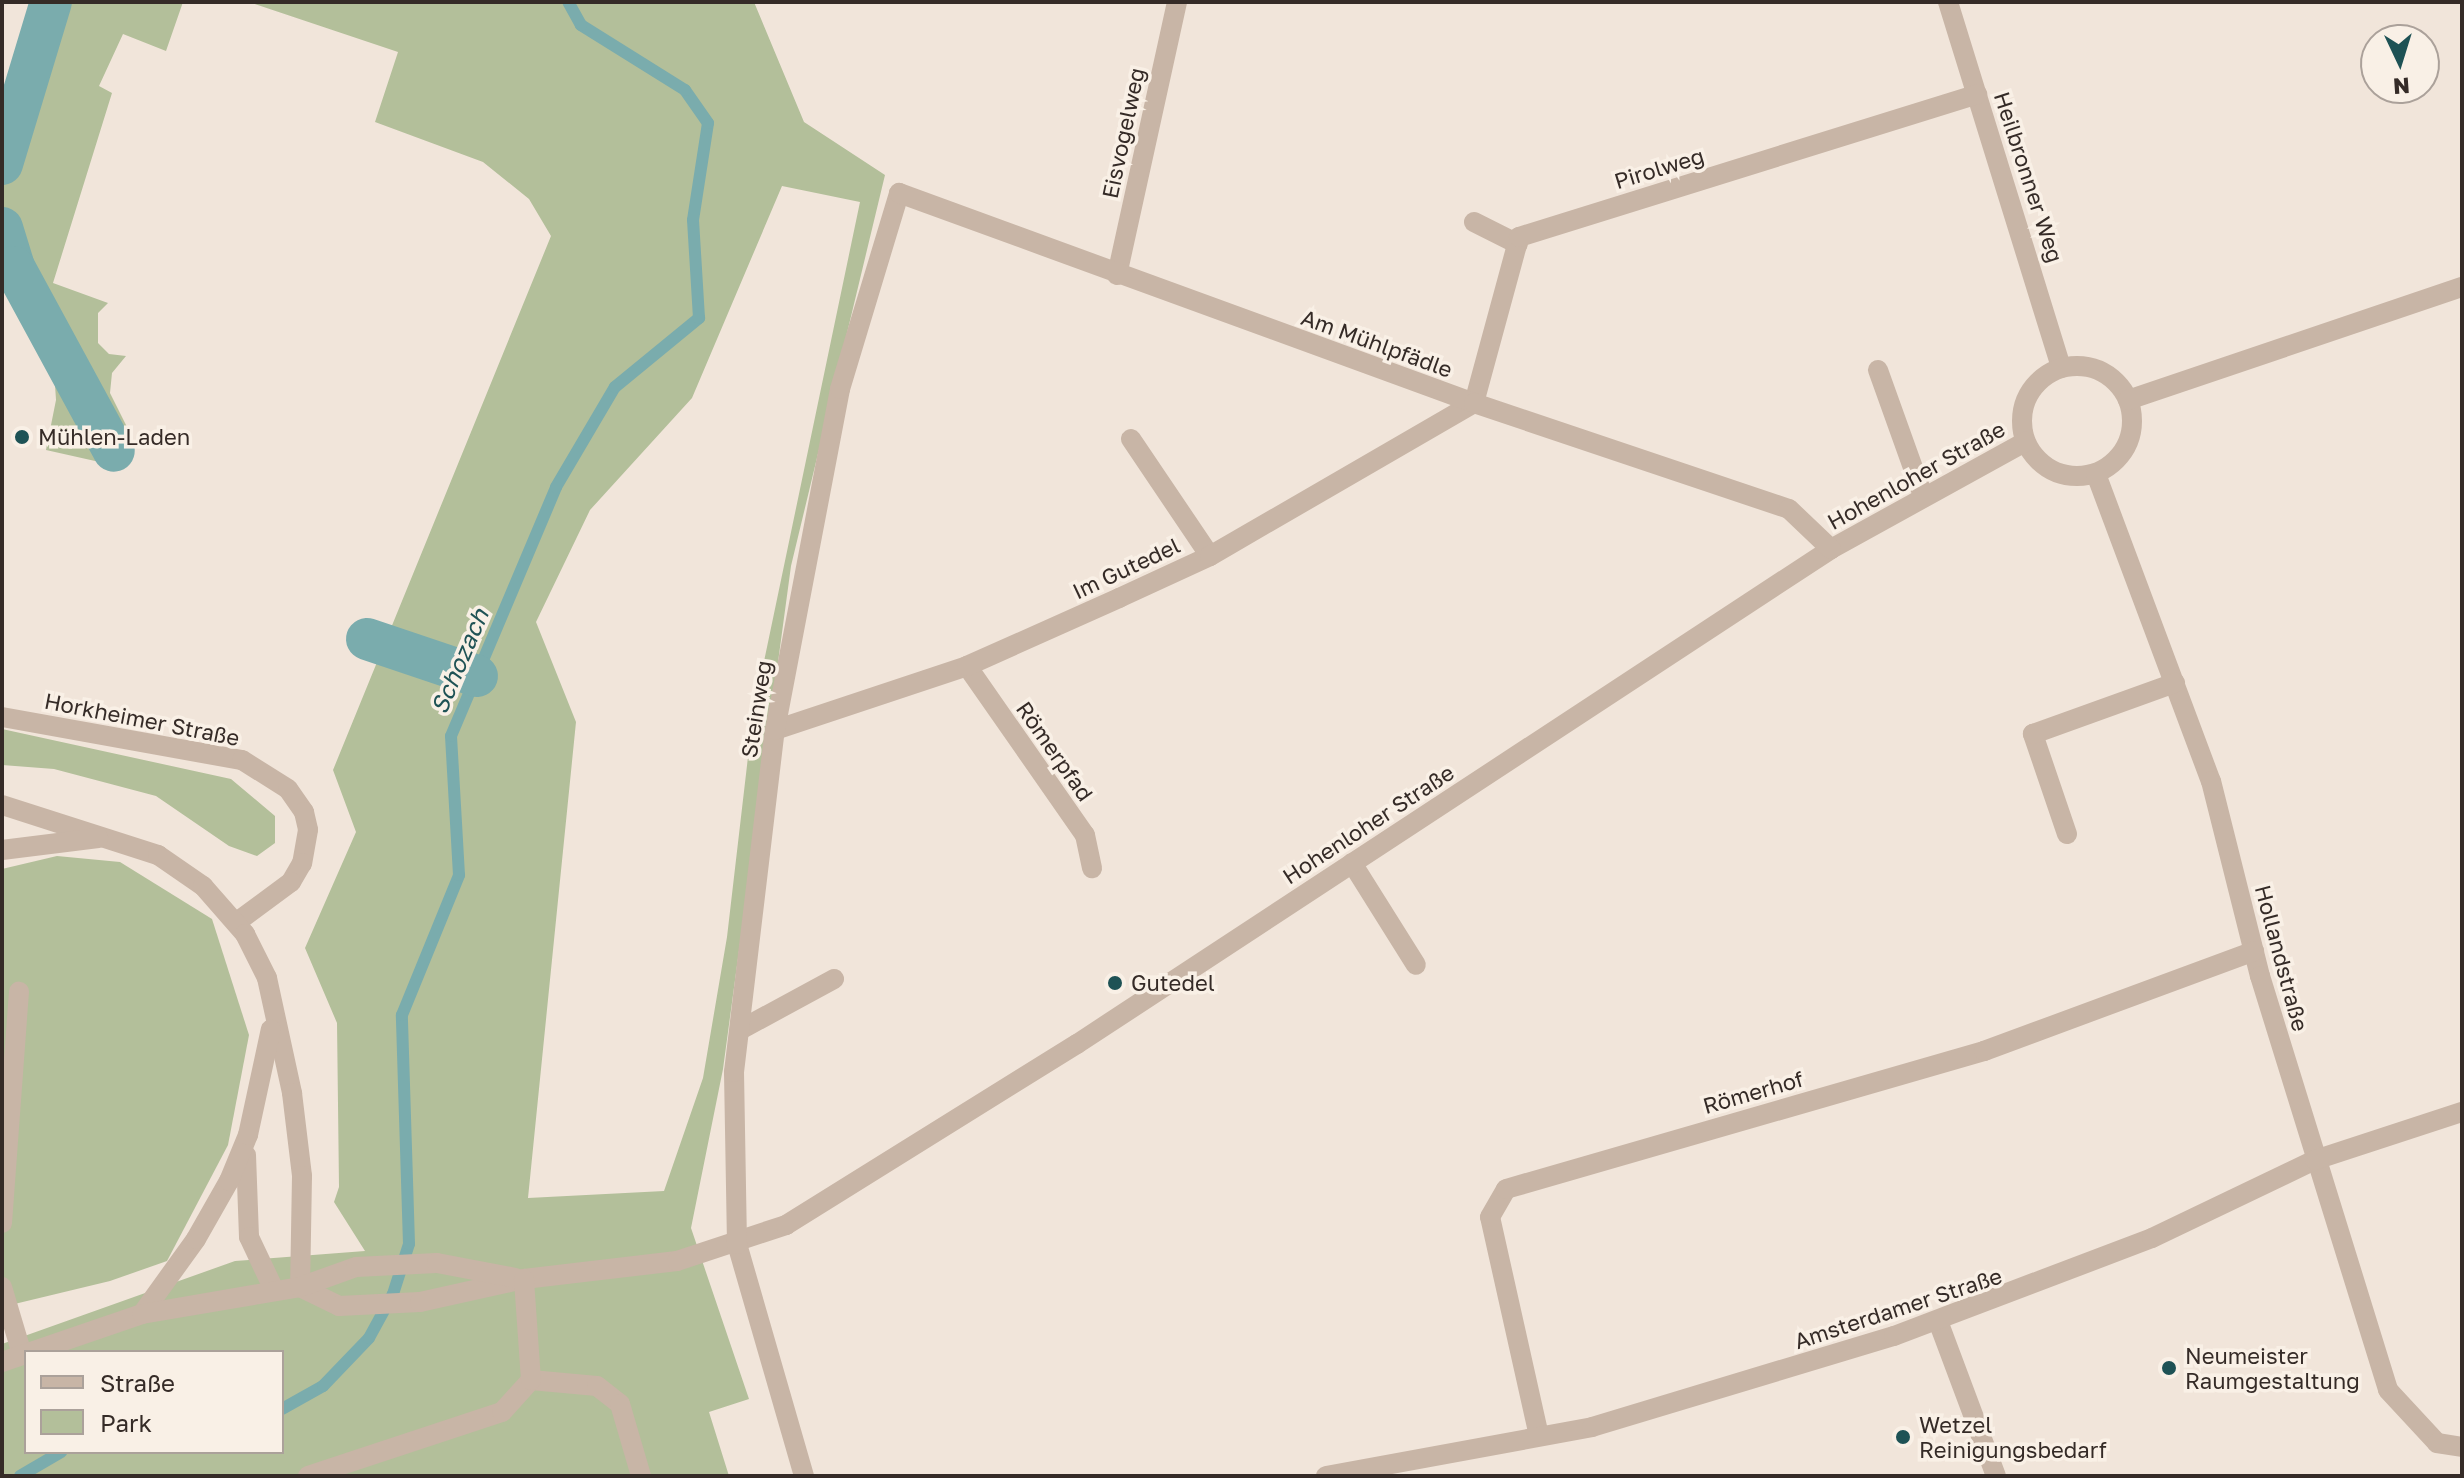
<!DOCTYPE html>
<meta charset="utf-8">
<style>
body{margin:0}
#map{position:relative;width:2464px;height:1478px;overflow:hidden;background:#f1e5da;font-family:"Golos Text",sans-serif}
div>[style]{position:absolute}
.green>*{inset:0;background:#b3bf9a}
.stream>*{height:12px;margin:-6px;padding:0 6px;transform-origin:6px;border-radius:6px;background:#7aacad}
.canal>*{height:42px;margin:-21px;padding:0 21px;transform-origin:21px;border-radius:21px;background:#7aacad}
.minor>*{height:20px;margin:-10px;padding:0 10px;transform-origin:10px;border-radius:10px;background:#c8b5a6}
.minor>.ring{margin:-10px;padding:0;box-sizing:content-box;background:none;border:20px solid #c8b5a6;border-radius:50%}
.dots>*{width:22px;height:22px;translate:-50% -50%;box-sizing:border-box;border:4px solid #f9f0e6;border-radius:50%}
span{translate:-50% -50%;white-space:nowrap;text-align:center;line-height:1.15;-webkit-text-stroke:7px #f9f0e6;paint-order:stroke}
.street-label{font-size:22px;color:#352b27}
.poi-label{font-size:22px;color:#352b27}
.left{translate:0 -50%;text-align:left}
.water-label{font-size:24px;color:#1e5255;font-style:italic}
.frame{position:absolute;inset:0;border:4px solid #352b27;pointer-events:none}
.legend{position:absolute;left:24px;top:1350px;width:260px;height:104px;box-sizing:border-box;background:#f9f0e6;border:2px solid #aba19a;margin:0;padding:10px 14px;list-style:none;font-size:24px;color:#352b27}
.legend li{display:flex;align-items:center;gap:16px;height:40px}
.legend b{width:40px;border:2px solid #aba19a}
.north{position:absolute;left:2360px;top:24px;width:80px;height:80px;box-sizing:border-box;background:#f9f0e6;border:2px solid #aba19a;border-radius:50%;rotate:176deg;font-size:22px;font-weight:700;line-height:32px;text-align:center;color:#352b27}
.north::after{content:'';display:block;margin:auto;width:28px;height:36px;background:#1e5255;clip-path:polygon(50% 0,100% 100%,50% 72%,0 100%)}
</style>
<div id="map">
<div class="green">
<i style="clip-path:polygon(44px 2px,183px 2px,166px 51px,123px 34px,99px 86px,112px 93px,53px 283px,108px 303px,98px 313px,98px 343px,109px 354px,126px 356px,112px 373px,110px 393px,128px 429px,104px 463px,46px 450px,56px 400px,54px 370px,2px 249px,2px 145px)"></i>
<i style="clip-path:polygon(evenodd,249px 2px,754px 2px,804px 122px,885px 175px,791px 566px,723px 1069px,691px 1228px,749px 1399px,709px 1412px,729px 1476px,2px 1476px,2px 1344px,235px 1261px,365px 1251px,334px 1202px,339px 1187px,337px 1023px,305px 948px,356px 832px,333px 770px,551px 236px,529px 199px,483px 162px,375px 122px,398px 52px,249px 2px,782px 186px,860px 202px,753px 714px,727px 937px,703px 1078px,664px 1191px,528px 1198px,576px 722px,536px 622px,590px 510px,692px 398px,782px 186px,249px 2px,26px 1352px,282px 1352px,282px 1452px,26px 1452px,26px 1352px)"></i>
<i style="clip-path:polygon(2px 729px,231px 779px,275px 816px,275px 843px,257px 856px,229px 846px,156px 796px,54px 769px,2px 765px)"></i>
<i style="clip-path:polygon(57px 856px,120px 862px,212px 919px,249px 1035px,228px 1145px,167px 1261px,110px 1281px,2px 1307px,2px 869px)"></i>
</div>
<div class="stream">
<i style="left:282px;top:1409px;width:47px;rotate:-29.3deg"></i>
<i style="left:323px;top:1386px;width:66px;rotate:-46.2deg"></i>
<i style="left:369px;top:1338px;width:50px;rotate:-61.4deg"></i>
<i style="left:393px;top:1294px;width:52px;rotate:-72.3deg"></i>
<i style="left:409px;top:1244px;width:229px;rotate:-91.8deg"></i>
<i style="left:402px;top:1015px;width:151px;rotate:-67.8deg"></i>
<i style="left:459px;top:875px;width:139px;rotate:-93.3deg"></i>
<i style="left:451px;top:736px;width:270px;rotate:-67.1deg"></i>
<i style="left:556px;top:487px;width:116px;rotate:-59.5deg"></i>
<i style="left:615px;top:387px;width:109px;rotate:-39.4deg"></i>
<i style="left:699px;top:318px;width:98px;rotate:-93.5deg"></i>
<i style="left:693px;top:220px;width:98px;rotate:-81.2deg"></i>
<i style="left:708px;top:123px;width:40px;rotate:-124.9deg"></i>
<i style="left:685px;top:90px;width:123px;rotate:-148deg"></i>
<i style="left:581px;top:25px;width:26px;rotate:-119deg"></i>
<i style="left:20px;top:1476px;width:48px;rotate:-30.3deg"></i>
</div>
<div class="canal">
<i style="left:2px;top:164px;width:169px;rotate:-73.2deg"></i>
<i style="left:2px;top:228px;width:41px;rotate:72.9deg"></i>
<i style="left:14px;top:267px;width:209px;rotate:61.5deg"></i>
<i style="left:367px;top:639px;width:116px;rotate:18.6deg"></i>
</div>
<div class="minor">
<i style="left:1948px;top:2px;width:383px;rotate:72.8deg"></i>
<i style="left:1474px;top:222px;width:49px;rotate:26.6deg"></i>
<i style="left:1117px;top:275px;width:280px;rotate:-77.6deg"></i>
<i class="ring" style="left:2022px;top:366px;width:90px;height:90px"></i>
<i style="left:1878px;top:370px;width:134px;rotate:70.3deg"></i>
<i style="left:2128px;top:400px;width:353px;rotate:-18.7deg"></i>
<i style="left:1131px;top:439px;width:141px;rotate:56deg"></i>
<i style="left:2096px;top:474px;width:328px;rotate:69.5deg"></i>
<i style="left:2211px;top:781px;width:201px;rotate:75.9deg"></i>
<i style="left:2260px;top:976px;width:433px;rotate:72.8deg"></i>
<i style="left:2388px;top:1390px;width:72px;rotate:47.2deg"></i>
<i style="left:2437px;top:1443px;width:25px;rotate:9deg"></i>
<i style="left:967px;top:666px;width:206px;rotate:55.1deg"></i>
<i style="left:1085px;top:835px;width:34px;rotate:78deg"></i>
<i style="left:2px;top:717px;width:244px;rotate:10.2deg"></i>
<i style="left:242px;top:760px;width:54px;rotate:32.2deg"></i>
<i style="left:288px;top:789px;width:28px;rotate:55deg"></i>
<i style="left:304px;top:812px;width:18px;rotate:77deg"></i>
<i style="left:308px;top:830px;width:34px;rotate:100deg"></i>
<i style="left:302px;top:863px;width:22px;rotate:120deg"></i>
<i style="left:291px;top:882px;width:67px;rotate:143.5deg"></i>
<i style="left:775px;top:730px;width:202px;rotate:-18.4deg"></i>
<i style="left:967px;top:666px;width:167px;rotate:-24.1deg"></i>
<i style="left:1119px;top:598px;width:100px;rotate:-24.8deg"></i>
<i style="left:1210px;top:556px;width:305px;rotate:-30.1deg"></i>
<i style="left:1474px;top:403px;width:172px;rotate:-74.8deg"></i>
<i style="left:1519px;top:237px;width:480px;rotate:-17.3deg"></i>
<i style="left:2px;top:805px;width:164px;rotate:17.8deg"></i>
<i style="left:158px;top:855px;width:55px;rotate:34.6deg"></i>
<i style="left:203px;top:886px;width:64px;rotate:48.8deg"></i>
<i style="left:245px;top:934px;width:49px;rotate:63.4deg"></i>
<i style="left:267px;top:978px;width:118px;rotate:77.7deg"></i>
<i style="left:292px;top:1093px;width:84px;rotate:83.1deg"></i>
<i style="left:302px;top:1176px;width:111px;rotate:91deg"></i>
<i style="left:2067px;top:834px;width:106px;rotate:-108.8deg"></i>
<i style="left:2033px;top:734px;width:151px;rotate:-19.8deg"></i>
<i style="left:2px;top:850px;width:97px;rotate:-7.1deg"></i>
<i style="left:1352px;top:863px;width:120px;rotate:57.9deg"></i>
<i style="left:740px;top:1030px;width:107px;rotate:-28.5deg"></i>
<i style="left:246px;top:1155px;width:82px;rotate:87.9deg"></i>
<i style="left:249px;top:1237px;width:59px;rotate:64.7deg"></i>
<i style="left:2px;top:1223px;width:232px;rotate:-85.8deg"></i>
<i style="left:2px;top:1287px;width:70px;rotate:73.4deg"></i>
<i style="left:300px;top:1287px;width:43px;rotate:26deg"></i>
<i style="left:339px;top:1306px;width:81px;rotate:-2.8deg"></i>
<i style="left:420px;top:1302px;width:107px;rotate:-12.5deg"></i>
<i style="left:524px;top:1279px;width:154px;rotate:-6.7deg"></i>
<i style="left:677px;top:1261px;width:115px;rotate:-18.3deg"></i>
<i style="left:786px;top:1225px;width:343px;rotate:-31.9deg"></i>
<i style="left:1077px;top:1044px;width:902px;rotate:-33.28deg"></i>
<i style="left:1831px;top:549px;width:222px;rotate:-28.9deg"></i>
<i style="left:142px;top:1314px;width:92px;rotate:-54.2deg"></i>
<i style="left:196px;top:1239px;width:67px;rotate:-60.4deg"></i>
<i style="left:229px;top:1181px;width:50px;rotate:-67.6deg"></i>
<i style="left:248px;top:1135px;width:108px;rotate:-77.8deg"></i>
<i style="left:1938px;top:1321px;width:165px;rotate:69.5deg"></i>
<i style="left:2px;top:1362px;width:148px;rotate:-18.9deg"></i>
<i style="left:142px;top:1314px;width:160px;rotate:-9.7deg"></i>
<i style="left:300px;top:1287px;width:59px;rotate:-19.7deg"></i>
<i style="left:356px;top:1267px;width:81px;rotate:-2.8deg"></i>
<i style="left:437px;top:1263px;width:80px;rotate:10.8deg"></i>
<i style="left:531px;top:1380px;width:66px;rotate:5.2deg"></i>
<i style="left:597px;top:1386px;width:29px;rotate:38deg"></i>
<i style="left:620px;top:1404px;width:75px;rotate:73.7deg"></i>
<i style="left:1539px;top:1436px;width:224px;rotate:-102.6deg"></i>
<i style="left:1490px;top:1217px;width:32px;rotate:-60deg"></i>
<i style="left:1506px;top:1189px;width:498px;rotate:-16.1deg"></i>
<i style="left:1984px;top:1051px;width:288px;rotate:-20.3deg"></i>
<i style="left:308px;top:1476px;width:204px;rotate:-18.3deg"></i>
<i style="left:502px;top:1412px;width:43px;rotate:-47.8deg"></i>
<i style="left:531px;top:1380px;width:101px;rotate:-94deg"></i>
<i style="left:804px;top:1476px;width:241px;rotate:-106.1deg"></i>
<i style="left:737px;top:1244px;width:172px;rotate:-91deg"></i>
<i style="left:734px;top:1072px;width:344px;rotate:-83.2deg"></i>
<i style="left:775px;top:730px;width:347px;rotate:-79.2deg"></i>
<i style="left:840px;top:389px;width:205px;rotate:-73.2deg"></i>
<i style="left:899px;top:193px;width:612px;rotate:20.06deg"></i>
<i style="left:1474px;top:403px;width:332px;rotate:18.6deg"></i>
<i style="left:1789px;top:509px;width:58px;rotate:43.6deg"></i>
<i style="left:1326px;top:1476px;width:270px;rotate:-10.4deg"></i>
<i style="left:1592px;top:1427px;width:315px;rotate:-16.8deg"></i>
<i style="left:1894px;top:1336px;width:276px;rotate:-20.8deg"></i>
<i style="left:2152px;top:1238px;width:181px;rotate:-25.6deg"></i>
<i style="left:2315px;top:1160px;width:155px;rotate:-18.1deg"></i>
</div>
<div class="dots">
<i style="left:22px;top:437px;background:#1e5255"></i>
<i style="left:1115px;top:983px;background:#1e5255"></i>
<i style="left:2169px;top:1368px;background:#1e5255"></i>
<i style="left:1903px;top:1437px;background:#1e5255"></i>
</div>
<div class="street-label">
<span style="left:1123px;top:133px;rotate:-78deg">Eisvogelweg</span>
<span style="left:1659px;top:168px;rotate:-17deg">Pirolweg</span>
<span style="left:2029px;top:177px;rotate:72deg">Heilbronner Weg</span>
<span style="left:1377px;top:343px;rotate:20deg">Am Mühlpfädle</span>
<span style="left:1916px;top:475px;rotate:-29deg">Hohenloher Straße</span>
<span style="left:1126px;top:568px;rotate:-25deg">Im Gutedel</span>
<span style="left:756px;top:709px;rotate:-81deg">Steinweg</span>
<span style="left:142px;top:719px;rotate:11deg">Horkheimer Straße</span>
<span style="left:1055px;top:751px;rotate:55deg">Römerpfad</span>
<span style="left:1368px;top:824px;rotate:-33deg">Hohenloher Straße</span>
<span style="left:2282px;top:958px;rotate:75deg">Hollandstraße</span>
<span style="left:1753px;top:1092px;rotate:-16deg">Römerhof</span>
<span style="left:1898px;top:1308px;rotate:-18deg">Amsterdamer Straße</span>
</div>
<div class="poi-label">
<span class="left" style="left:38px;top:437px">Mühlen-Laden</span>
<span class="left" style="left:1131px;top:983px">Gutedel</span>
<span class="left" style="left:2185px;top:1368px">Neumeister<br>Raumgestaltung</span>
<span class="left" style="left:1919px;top:1437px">Wetzel<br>Reinigungsbedarf</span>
</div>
<div class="water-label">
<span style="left:459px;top:661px;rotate:-67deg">Schozach</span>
</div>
<div class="frame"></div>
<ul class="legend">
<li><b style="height:10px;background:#c8b5a6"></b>Straße</li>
<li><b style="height:22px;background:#b3bf9a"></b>Park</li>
</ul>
<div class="north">N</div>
</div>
